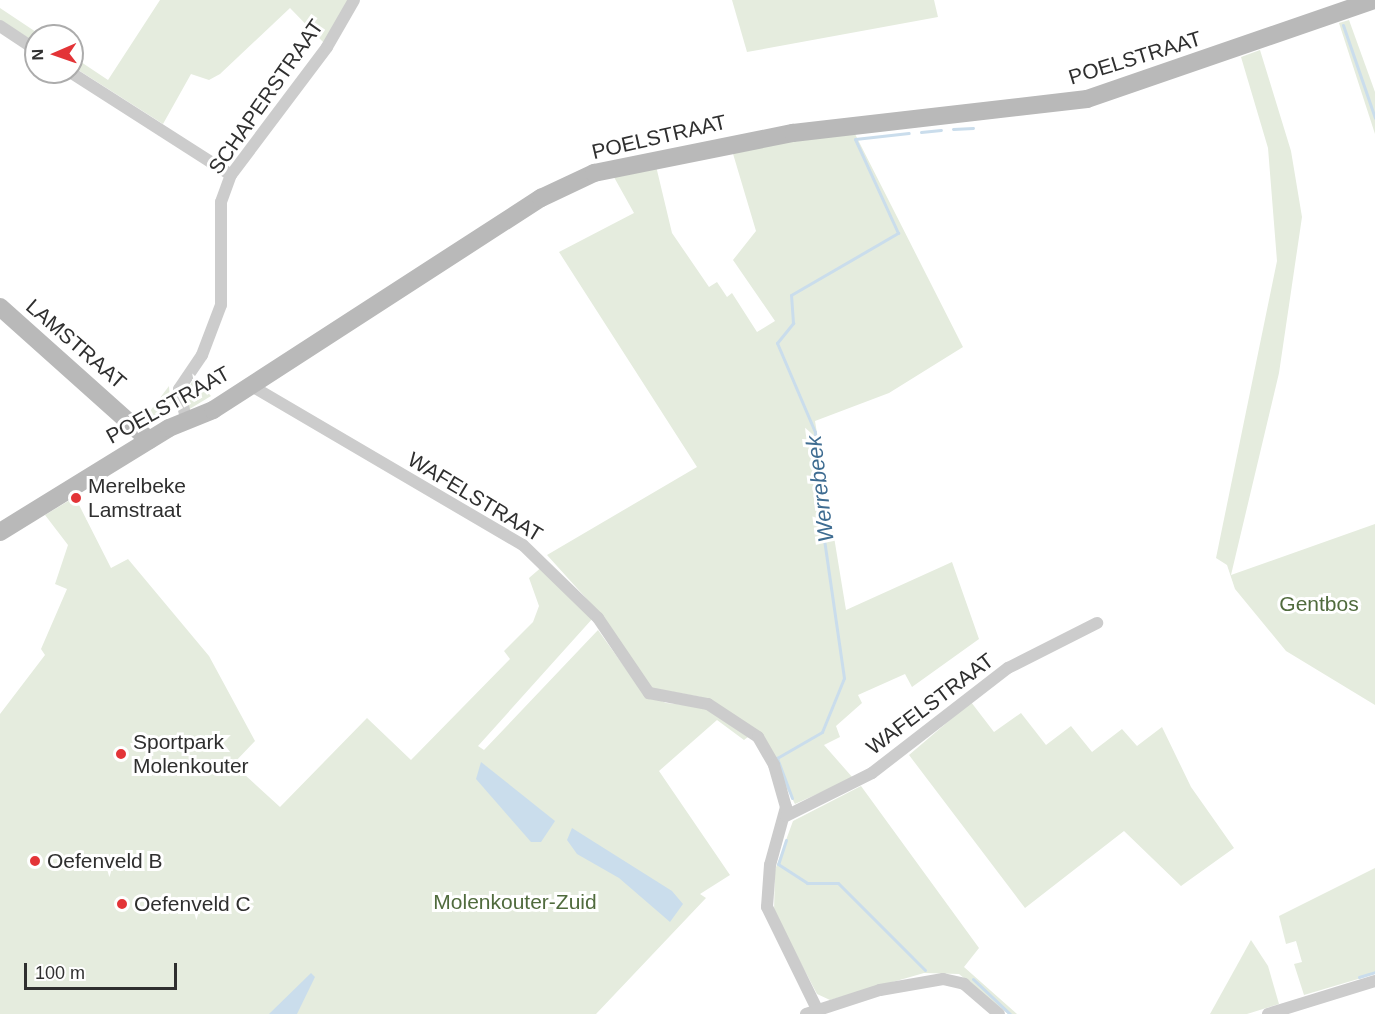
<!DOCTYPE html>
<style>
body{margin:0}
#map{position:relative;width:1375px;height:1014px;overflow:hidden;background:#fff;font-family:Arial,sans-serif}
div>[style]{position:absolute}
.green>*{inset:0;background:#e5ecde}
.water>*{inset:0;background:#caddec}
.stream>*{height:3px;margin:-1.5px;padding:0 1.5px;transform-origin:1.5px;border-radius:1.5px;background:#caddec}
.street>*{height:12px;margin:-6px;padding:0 6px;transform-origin:6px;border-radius:6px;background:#ccc}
.secondary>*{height:18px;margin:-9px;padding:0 9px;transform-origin:9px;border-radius:9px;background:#b9b9b9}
.dots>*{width:16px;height:16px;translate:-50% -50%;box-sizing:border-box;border:3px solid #fff;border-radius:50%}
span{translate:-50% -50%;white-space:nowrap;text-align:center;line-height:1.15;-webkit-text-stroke:6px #fff;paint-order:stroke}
.street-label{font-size:21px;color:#2f2f2f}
.poi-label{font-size:21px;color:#2f2f2f}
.left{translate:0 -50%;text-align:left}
.park-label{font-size:21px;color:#506b3d}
.water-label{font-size:22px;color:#3e6c91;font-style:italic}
.north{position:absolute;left:24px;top:24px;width:60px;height:60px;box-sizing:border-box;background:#fff;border:2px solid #acacac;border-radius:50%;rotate:268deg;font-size:16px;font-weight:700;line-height:24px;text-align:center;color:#2f2f2f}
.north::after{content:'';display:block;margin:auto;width:21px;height:27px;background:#e33437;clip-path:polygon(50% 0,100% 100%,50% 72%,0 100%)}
.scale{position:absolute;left:24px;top:963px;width:153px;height:27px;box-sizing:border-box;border:3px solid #2f2f2f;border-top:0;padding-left:8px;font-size:18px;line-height:21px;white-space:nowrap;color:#2f2f2f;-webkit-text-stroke:4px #fff;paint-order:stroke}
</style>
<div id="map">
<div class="green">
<i style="clip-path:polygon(160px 0,349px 0,324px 43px,290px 8px,220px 74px,209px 80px,191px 74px,163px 124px,72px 66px,72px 56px,108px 80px)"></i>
<i style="clip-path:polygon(732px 0,934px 0,938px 17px,747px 52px)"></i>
<i style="clip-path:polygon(0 8px,42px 36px,36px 36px,36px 43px,0 20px)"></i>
<i style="clip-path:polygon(1349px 20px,1375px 92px,1375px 134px,1339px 23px)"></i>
<i style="clip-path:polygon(1260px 50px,1291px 151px,1302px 217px,1279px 373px,1231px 575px,1375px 524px,1375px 705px,1286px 651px,1235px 589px,1227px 565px,1216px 558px,1277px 261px,1268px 148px,1241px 57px)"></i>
<i style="clip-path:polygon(854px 132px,963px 347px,889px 393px,815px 421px,846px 610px,952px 562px,979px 639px,912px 687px,905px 674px,858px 695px,862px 703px,836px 726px,840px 737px,824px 745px,853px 778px,795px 804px,755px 730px,701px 697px,651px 688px,604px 618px,547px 555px,697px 467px,559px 252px,634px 213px,610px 170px,656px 166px,672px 233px,709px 287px,717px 282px,727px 297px,732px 293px,757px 332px,775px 321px,733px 260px,756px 231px,731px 147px)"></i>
<i style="clip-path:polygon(194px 378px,211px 396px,188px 410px,185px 395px)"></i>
<i style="clip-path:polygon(169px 386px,171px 414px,150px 424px,144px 419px)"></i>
<i style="clip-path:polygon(75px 497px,111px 568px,128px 559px,209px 656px,255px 741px,233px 764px,280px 807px,367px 718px,411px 760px,510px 659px,504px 651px,533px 622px,539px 606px,529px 578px,544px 565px,593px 618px,478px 746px,484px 750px,598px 630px,643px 693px,666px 703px,706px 707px,748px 737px,744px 740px,717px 720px,659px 771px,730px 875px,700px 894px,706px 898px,596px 1014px,0 1014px,0 714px,45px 655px,41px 649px,67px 589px,55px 584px,68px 545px,45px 515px)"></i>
<i style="clip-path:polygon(971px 702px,994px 732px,1021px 713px,1046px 745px,1071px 726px,1092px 752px,1122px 729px,1137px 746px,1162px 727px,1191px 787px,1234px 848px,1181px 886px,1124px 831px,1025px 908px,909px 755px)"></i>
<i style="clip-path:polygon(861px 786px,979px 948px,964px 967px,1017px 1014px,1008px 1014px,959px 974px,924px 973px,830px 1000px,817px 994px,774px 912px,775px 870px,793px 821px)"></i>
<i style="clip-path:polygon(1375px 868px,1375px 974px,1304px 995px,1294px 964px,1302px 962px,1296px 941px,1286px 944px,1279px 916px)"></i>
<i style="clip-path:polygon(1251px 940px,1268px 966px,1279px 1004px,1247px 1014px,1210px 1014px)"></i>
</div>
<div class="water">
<i style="clip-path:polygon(481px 762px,555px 821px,541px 842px,531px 842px,476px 779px)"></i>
<i style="clip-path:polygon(572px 828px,672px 891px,683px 904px,670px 922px,619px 878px,577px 854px,567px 840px)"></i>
<i style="clip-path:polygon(311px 973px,315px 977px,297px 1014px,269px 1014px)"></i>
</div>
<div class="stream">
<i style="left:1343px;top:25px;width:98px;rotate:71deg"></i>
<i style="left:953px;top:129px;width:20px;rotate:-3deg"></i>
<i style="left:921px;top:132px;width:20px;rotate:-6deg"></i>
<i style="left:792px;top:798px;width:43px;rotate:-110.6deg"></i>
<i style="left:777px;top:758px;width:52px;rotate:-30deg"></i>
<i style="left:822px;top:732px;width:58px;rotate:-67.8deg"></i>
<i style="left:844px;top:678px;width:182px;rotate:-98.2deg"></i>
<i style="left:818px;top:498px;width:66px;rotate:-92.6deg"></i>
<i style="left:815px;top:432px;width:97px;rotate:-113.1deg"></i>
<i style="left:777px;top:343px;width:26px;rotate:-51deg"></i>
<i style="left:793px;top:323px;width:28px;rotate:-94deg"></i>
<i style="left:791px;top:295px;width:124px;rotate:-30.1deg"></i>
<i style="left:898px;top:233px;width:103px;rotate:-114.6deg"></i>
<i style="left:855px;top:139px;width:54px;rotate:-6.3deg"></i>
<i style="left:786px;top:840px;width:25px;rotate:108deg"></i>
<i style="left:778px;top:864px;width:35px;rotate:33deg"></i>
<i style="left:807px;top:883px;width:31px"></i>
<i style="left:838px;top:883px;width:123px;rotate:45deg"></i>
<i style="left:1359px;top:977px;width:17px;rotate:-17deg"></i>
<i style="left:973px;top:979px;width:51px;rotate:43.4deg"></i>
</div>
<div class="street">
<i style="left:0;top:26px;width:43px;rotate:33.7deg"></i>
<i style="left:70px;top:72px;width:191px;rotate:32.6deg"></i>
<i style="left:250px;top:385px;width:316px;rotate:30.4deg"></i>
<i style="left:523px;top:545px;width:105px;rotate:44.2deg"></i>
<i style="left:598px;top:618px;width:91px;rotate:55.8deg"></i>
<i style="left:649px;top:693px;width:60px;rotate:10.6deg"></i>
<i style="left:708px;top:704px;width:60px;rotate:33.4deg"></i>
<i style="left:758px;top:737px;width:32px;rotate:60deg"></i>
<i style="left:774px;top:765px;width:44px;rotate:74.1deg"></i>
<i style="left:786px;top:807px;width:60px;rotate:105.4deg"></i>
<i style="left:770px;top:865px;width:42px;rotate:94.1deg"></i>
<i style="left:767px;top:907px;width:114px;rotate:63.9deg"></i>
<i style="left:187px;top:423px;width:35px;rotate:-103deg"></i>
<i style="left:179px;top:389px;width:41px;rotate:-55.9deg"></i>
<i style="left:202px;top:355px;width:53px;rotate:-69.2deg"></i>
<i style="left:221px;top:305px;width:103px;rotate:-90deg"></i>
<i style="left:221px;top:202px;width:29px;rotate:-70deg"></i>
<i style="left:231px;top:175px;width:160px;rotate:-53.1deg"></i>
<i style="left:327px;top:47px;width:54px;rotate:-60.1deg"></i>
<i style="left:786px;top:816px;width:96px;rotate:-26.6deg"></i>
<i style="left:872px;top:773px;width:172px;rotate:-37.7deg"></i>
<i style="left:1008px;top:668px;width:100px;rotate:-26.8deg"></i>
<i style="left:806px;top:1014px;width:78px;rotate:-18deg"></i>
<i style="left:880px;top:990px;width:64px;rotate:-9.9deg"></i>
<i style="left:943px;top:979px;width:22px;rotate:13deg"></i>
<i style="left:964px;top:984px;width:46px;rotate:40.6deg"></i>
<i style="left:1268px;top:1014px;width:112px;rotate:-17.1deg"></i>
</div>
<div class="secondary">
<i style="left:0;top:307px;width:200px;rotate:41.8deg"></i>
<i style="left:0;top:532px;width:198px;rotate:-31.6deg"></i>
<i style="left:169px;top:428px;width:48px;rotate:-22.2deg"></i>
<i style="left:213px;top:410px;width:391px;rotate:-32.9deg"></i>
<i style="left:541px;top:198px;width:59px;rotate:-25.3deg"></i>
<i style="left:594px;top:173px;width:203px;rotate:-11.4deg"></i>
<i style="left:793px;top:133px;width:296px;rotate:-6.6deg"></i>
<i style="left:1087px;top:99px;width:304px;rotate:-19deg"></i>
</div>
<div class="dots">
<i style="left:76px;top:498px;background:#e33437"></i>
<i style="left:121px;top:754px;background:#e33437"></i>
<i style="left:35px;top:861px;background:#e33437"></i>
<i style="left:122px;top:904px;background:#e33437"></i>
</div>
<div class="street-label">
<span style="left:1135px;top:58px;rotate:-17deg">POELSTRAAT</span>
<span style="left:266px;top:97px;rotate:-55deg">SCHAPERSTRAAT</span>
<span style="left:659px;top:137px;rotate:-13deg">POELSTRAAT</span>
<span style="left:76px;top:344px;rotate:41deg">LAMSTRAAT</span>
<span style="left:168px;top:405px;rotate:-29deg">POELSTRAAT</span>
<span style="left:475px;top:497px;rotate:31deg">WAFELSTRAAT</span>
<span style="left:930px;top:704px;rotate:-37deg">WAFELSTRAAT</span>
</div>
<div class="poi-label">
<span class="left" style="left:88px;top:498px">Merelbeke<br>Lamstraat</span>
<span class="left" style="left:133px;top:754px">Sportpark<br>Molenkouter</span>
<span class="left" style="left:47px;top:861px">Oefenveld B</span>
<span class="left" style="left:134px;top:904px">Oefenveld C</span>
</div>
<div class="park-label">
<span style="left:1319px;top:604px">Gentbos</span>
<span style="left:515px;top:902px">Molenkouter-Zuid</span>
</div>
<div class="water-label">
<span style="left:820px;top:489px;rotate:-97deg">Werrebeek</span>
</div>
<div class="north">N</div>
<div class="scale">100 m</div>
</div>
